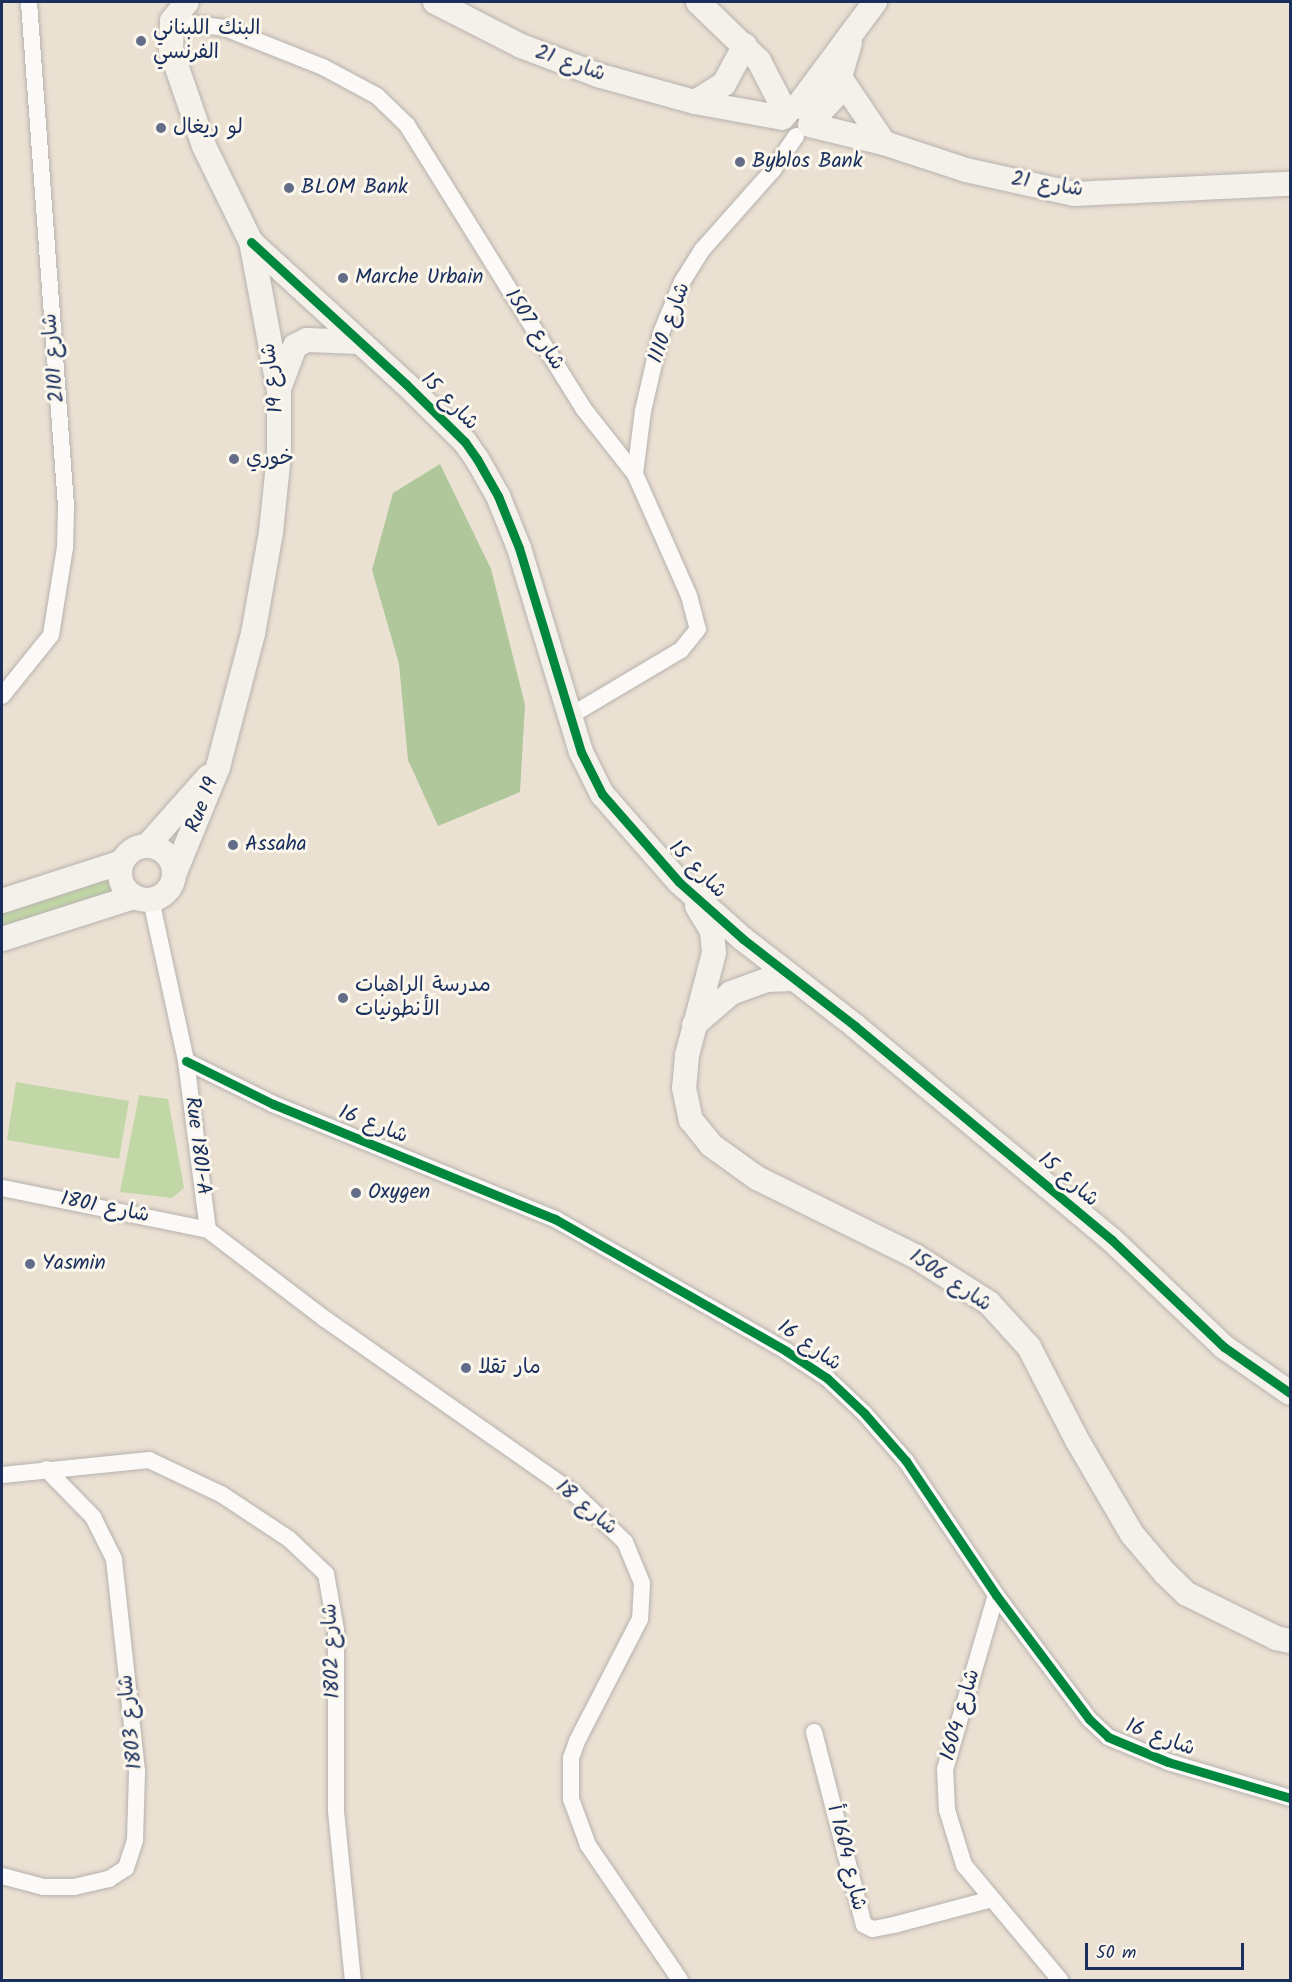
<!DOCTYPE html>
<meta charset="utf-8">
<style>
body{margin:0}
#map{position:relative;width:1292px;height:1982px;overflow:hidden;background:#ebe1d3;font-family:Kalam,"Playpen Sans Arabic",sans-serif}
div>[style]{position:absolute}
.green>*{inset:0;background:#c1d7a5}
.forest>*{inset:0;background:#afc79b}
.roads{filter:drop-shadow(0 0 2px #b7b2ae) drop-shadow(0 0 2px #b7b2ae)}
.street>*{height:16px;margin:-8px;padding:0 8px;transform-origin:8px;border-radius:8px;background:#fcfaf8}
.secondary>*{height:24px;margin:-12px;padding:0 12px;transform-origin:12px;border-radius:12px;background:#f4f0ea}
.secondary>.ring{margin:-12px;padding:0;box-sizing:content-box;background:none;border:24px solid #f4f0ea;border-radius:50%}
.cycleway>*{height:9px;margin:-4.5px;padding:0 4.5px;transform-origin:4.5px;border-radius:4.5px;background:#00873e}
.dots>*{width:16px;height:16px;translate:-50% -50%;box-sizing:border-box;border:3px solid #fbf7ec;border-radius:50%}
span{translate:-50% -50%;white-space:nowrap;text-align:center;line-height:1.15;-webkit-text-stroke:6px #fbf7ec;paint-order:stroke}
.poi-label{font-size:21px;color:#1b2f5e}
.left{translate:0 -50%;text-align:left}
.street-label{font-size:21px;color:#1b2f5e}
.frame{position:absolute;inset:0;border:3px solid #1b2f5e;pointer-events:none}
.scale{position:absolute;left:1085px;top:1943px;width:159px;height:27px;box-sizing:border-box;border:3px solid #1b2f5e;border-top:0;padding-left:8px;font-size:18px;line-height:21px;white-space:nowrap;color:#1b2f5e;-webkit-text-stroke:4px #fbf7ec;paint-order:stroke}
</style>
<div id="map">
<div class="green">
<i style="clip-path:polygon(108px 880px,111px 891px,2px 927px,2px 914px)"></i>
<i style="clip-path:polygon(16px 1082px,129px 1101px,119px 1159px,7px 1140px)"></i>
<i style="clip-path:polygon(139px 1095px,168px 1099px,184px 1188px,172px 1198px,120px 1192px)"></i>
</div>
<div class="forest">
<i style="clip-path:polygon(440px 464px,491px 569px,525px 705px,520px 792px,438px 826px,408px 760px,399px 664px,372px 570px,393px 493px)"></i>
</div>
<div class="roads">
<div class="street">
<i style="left:172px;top:21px;width:53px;rotate:7.5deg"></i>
<i style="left:225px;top:28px;width:105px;rotate:21.7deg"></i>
<i style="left:323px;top:67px;width:61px;rotate:28.2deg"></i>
<i style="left:377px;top:96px;width:42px;rotate:44deg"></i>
<i style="left:407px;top:125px;width:333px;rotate:58.1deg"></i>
<i style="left:583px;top:408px;width:84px;rotate:51.8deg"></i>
<i style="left:635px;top:474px;width:133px;rotate:66.1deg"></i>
<i style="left:689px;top:596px;width:34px;rotate:75deg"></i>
<i style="left:698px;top:629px;width:27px;rotate:129deg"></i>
<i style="left:681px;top:650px;width:131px;rotate:149.3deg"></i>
<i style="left:635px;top:474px;width:64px;rotate:-82.8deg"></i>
<i style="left:643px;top:411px;width:80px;rotate:-77deg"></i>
<i style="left:661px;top:333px;width:55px;rotate:-67.6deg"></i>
<i style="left:682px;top:282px;width:38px;rotate:-58deg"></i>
<i style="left:702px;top:250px;width:107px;rotate:-48.4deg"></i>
<i style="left:773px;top:170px;width:41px;rotate:-55.9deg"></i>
<i style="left:2px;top:696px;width:78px;rotate:-51.2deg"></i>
<i style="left:51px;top:635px;width:88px;rotate:-80.9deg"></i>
<i style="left:65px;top:548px;width:42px;rotate:-88.6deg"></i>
<i style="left:66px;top:506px;width:505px;rotate:-94.2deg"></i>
<i style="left:151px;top:900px;width:165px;rotate:77.7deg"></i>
<i style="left:186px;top:1061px;width:170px;rotate:82.6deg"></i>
<i style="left:186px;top:1061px;width:97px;rotate:26.3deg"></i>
<i style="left:273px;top:1104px;width:305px;rotate:22.2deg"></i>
<i style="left:555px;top:1219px;width:266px;rotate:29.7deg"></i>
<i style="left:786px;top:1351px;width:49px;rotate:33.4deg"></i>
<i style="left:827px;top:1378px;width:51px;rotate:43.4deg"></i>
<i style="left:864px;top:1413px;width:64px;rotate:48.8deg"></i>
<i style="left:906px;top:1461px;width:161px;rotate:56.1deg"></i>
<i style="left:996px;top:1595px;width:155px;rotate:53.1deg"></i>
<i style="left:1089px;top:1719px;width:26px;rotate:43deg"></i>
<i style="left:1108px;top:1737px;width:65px;rotate:22.6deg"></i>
<i style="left:1168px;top:1762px;width:127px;rotate:16.4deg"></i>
<i style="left:2px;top:1188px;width:210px;rotate:11.5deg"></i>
<i style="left:208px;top:1230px;width:147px;rotate:37.3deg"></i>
<i style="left:325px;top:1319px;width:305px;rotate:35deg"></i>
<i style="left:575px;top:1494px;width:69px;rotate:43.8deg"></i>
<i style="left:625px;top:1542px;width:44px;rotate:67.5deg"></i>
<i style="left:642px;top:1583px;width:36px;rotate:93deg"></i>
<i style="left:640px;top:1619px;width:137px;rotate:117.3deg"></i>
<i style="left:577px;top:1741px;width:18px;rotate:109deg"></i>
<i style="left:571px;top:1758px;width:41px;rotate:90deg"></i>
<i style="left:571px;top:1799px;width:49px;rotate:69.7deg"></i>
<i style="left:588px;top:1845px;width:163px;rotate:55.7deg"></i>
<i style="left:2px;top:1475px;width:148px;rotate:-5.8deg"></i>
<i style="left:149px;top:1460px;width:80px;rotate:25.3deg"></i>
<i style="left:221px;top:1494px;width:82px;rotate:33.5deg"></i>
<i style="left:289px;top:1539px;width:51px;rotate:43.4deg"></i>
<i style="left:326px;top:1574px;width:57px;rotate:79.9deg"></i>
<i style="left:336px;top:1630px;width:181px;rotate:90deg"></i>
<i style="left:336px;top:1811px;width:170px;rotate:84.3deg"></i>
<i style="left:996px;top:1595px;width:181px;rotate:106.3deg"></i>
<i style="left:945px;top:1769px;width:41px;rotate:87.2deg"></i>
<i style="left:947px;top:1810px;width:58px;rotate:72.8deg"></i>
<i style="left:964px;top:1865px;width:150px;rotate:50.1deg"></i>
<i style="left:814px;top:1732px;width:199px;rotate:75.5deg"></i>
<i style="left:864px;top:1925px;width:10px;rotate:24deg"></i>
<i style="left:873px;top:1929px;width:21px;rotate:-11deg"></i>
<i style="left:894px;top:1925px;width:101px;rotate:-14.9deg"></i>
<i style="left:2px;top:1876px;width:43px;rotate:14.7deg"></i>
<i style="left:44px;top:1887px;width:30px"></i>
<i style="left:74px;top:1887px;width:36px;rotate:-13deg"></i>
<i style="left:109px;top:1879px;width:20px;rotate:-33deg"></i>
<i style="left:126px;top:1868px;width:29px;rotate:-72deg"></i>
<i style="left:135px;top:1840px;width:69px;rotate:-88.3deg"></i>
<i style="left:137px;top:1771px;width:213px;rotate:-96.2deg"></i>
<i style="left:114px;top:1559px;width:47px;rotate:-116.6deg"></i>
<i style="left:93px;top:1517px;width:67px;rotate:-134.4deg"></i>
</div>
<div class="secondary">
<i style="left:435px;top:2px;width:97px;rotate:27.1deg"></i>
<i style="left:521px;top:46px;width:85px;rotate:20.6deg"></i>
<i style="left:601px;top:76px;width:98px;rotate:15.5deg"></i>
<i style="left:695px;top:102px;width:89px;rotate:10.3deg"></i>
<i style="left:698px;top:2px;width:85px;rotate:44deg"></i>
<i style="left:759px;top:61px;width:59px;rotate:62.6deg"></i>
<i style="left:841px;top:79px;width:77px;rotate:56.1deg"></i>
<i style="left:695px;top:102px;width:34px;rotate:-32deg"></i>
<i style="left:724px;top:84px;width:44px;rotate:-61.7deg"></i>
<i style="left:797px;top:107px;width:131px;rotate:-53.4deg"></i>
<i style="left:811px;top:122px;width:34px;rotate:-47deg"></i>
<i style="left:834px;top:97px;width:56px;rotate:-73.5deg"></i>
<i style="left:810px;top:125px;width:76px;rotate:13.7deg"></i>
<i style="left:884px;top:143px;width:86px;rotate:18.2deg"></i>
<i style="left:966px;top:170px;width:111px;rotate:12.5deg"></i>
<i style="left:1074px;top:194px;width:216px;rotate:-2.7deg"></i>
<i style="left:251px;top:242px;width:210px;rotate:42.5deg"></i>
<i style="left:406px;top:384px;width:83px;rotate:44.5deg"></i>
<i style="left:465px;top:442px;width:21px;rotate:55deg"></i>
<i style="left:477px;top:459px;width:43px;rotate:60.4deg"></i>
<i style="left:498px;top:496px;width:56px;rotate:68deg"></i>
<i style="left:519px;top:548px;width:213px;rotate:73.1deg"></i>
<i style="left:581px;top:752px;width:47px;rotate:63.4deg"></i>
<i style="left:602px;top:794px;width:117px;rotate:48.8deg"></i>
<i style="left:679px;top:882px;width:86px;rotate:41.7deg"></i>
<i style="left:743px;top:939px;width:142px;rotate:37.8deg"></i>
<i style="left:855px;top:1026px;width:334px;rotate:39.8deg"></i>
<i style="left:1112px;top:1240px;width:155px;rotate:43.7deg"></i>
<i style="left:1224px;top:1347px;width:80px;rotate:34.9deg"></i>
<i style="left:280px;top:386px;width:43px;rotate:-69.4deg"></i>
<i style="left:295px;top:346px;width:13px;rotate:-27deg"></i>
<i style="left:307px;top:340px;width:52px;rotate:2.2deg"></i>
<i style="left:147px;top:846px;width:92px;rotate:-48.5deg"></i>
<i class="ring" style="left:120px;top:846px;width:30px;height:30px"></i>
<i style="left:174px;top:875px;width:117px;rotate:-67.8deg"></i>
<i style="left:218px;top:767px;width:138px;rotate:-75.3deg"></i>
<i style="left:253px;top:634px;width:104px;rotate:-80deg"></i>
<i style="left:271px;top:532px;width:77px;rotate:-84.1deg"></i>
<i style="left:279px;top:455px;width:64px;rotate:-90deg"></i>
<i style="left:279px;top:391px;width:152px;rotate:-100.6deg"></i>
<i style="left:251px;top:242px;width:107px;rotate:-116.1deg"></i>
<i style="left:204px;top:146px;width:102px;rotate:-109deg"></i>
<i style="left:171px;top:50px;width:29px;rotate:-88deg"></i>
<i style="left:172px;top:21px;width:24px;rotate:-52deg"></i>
<i style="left:2px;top:901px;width:126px;rotate:-18deg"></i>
<i style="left:697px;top:906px;width:29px;rotate:59deg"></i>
<i style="left:712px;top:931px;width:22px;rotate:85deg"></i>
<i style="left:714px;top:953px;width:106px;rotate:104.8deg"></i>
<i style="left:687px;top:1055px;width:33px;rotate:95deg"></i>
<i style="left:684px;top:1088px;width:33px;rotate:78deg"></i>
<i style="left:691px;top:1120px;width:32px;rotate:51deg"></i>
<i style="left:711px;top:1145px;width:57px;rotate:35.7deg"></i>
<i style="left:757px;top:1178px;width:176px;rotate:26.3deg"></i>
<i style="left:915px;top:1256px;width:88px;rotate:32.4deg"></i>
<i style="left:989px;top:1303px;width:59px;rotate:47.7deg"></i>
<i style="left:1029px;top:1347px;width:105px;rotate:62.7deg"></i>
<i style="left:1077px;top:1440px;width:109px;rotate:59.7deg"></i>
<i style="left:1132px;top:1534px;width:51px;rotate:49.8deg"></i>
<i style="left:1165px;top:1573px;width:30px;rotate:44deg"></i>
<i style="left:1187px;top:1594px;width:99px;rotate:26.3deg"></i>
<i style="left:1276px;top:1638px;width:14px;rotate:12deg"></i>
<i style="left:2px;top:939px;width:139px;rotate:-17.7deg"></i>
<i style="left:694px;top:1025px;width:49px;rotate:-40.9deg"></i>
<i style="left:731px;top:993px;width:38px;rotate:-20deg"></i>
<i style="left:767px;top:980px;width:26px;rotate:-2deg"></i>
</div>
</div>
<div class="cycleway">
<i style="left:251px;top:242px;width:210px;rotate:42.5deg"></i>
<i style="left:406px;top:384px;width:83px;rotate:44.5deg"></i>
<i style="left:465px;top:442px;width:21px;rotate:55deg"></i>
<i style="left:477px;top:459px;width:43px;rotate:60.4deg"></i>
<i style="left:498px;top:496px;width:56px;rotate:68deg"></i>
<i style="left:519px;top:548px;width:213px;rotate:73.1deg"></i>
<i style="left:581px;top:752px;width:47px;rotate:63.4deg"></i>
<i style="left:602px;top:794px;width:117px;rotate:48.8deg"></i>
<i style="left:679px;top:882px;width:86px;rotate:41.7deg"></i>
<i style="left:743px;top:939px;width:142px;rotate:37.8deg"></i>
<i style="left:855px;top:1026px;width:334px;rotate:39.8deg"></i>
<i style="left:1112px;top:1240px;width:155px;rotate:43.7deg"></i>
<i style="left:1224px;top:1347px;width:80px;rotate:34.9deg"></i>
<i style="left:186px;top:1061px;width:97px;rotate:26.3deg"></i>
<i style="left:273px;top:1104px;width:305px;rotate:22.2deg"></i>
<i style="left:555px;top:1219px;width:266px;rotate:29.7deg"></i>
<i style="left:786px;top:1351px;width:49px;rotate:33.4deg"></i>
<i style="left:827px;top:1378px;width:51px;rotate:43.4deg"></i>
<i style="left:864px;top:1413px;width:64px;rotate:48.8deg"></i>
<i style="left:906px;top:1461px;width:161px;rotate:56.1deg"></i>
<i style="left:996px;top:1595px;width:155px;rotate:53.1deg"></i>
<i style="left:1089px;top:1719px;width:26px;rotate:43deg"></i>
<i style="left:1108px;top:1737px;width:65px;rotate:22.6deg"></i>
<i style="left:1168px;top:1762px;width:127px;rotate:16.4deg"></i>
</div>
<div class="dots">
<i style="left:141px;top:41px;background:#646d87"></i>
<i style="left:161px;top:128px;background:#646d87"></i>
<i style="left:740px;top:162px;background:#646d87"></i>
<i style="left:289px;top:188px;background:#646d87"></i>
<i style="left:343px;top:278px;background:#646d87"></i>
<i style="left:234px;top:459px;background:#646d87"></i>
<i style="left:233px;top:845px;background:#646d87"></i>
<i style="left:343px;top:998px;background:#646d87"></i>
<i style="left:356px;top:1193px;background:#646d87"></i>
<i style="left:30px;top:1264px;background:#646d87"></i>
<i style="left:466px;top:1368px;background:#646d87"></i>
</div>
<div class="poi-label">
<span class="left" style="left:153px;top:41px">البنك اللبناني<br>الفرنسي</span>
<span class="left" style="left:173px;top:128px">لو ريغال</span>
<span class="left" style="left:752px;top:162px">Byblos Bank</span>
<span class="left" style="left:301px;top:188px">BLOM Bank</span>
<span class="left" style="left:355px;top:278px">Marche Urbain</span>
<span class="left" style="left:246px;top:459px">خوري</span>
<span class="left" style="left:245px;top:845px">Assaha</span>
<span class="left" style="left:355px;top:998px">مدرسة الراهبات<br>الأنطونيات</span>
<span class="left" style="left:368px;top:1193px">Oxygen</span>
<span class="left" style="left:42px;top:1264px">Yasmin</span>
<span class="left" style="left:478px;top:1368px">مار تقلا</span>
</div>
<div class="street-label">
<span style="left:570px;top:64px;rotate:19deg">شارع 21</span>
<span style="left:1047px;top:185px;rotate:9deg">شارع 21</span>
<span style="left:670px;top:323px;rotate:-70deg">شارع 1110</span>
<span style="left:534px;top:330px;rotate:57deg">شارع 1507</span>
<span style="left:54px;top:358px;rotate:-95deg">شارع 2101</span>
<span style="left:273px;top:378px;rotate:-97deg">شارع 19</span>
<span style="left:449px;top:402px;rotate:45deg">شارع 15</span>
<span style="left:203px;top:805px;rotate:-69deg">Rue 19</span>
<span style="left:697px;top:870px;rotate:45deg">شارع 15</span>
<span style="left:373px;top:1125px;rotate:21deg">شارع 16</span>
<span style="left:197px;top:1146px;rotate:83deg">Rue 1801-A</span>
<span style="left:1068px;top:1180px;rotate:40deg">شارع 15</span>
<span style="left:105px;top:1208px;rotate:11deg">شارع 1801</span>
<span style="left:950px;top:1281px;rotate:34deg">شارع 1506</span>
<span style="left:809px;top:1346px;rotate:35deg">شارع 16</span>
<span style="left:586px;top:1508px;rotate:40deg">شارع 18</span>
<span style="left:332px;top:1651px;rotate:-92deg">شارع 1802</span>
<span style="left:961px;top:1715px;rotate:-74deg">شارع 1604</span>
<span style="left:131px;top:1722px;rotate:-96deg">شارع 1803</span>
<span style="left:1160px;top:1738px;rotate:20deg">شارع 16</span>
<span style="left:846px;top:1858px;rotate:76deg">شارع 1604 أ</span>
</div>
<div class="frame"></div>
<div class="scale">50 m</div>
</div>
